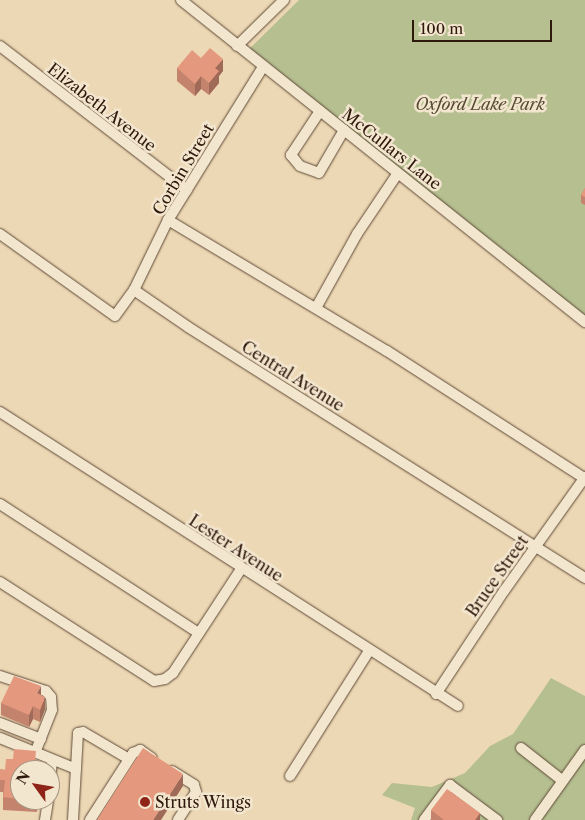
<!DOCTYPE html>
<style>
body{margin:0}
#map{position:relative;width:585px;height:820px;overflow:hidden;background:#edd8b5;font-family:"Libre Caslon Text",serif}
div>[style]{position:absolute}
.green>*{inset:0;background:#b5bf90}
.roads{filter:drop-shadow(0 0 1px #5e4936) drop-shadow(0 0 1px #5e4936)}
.minor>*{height:10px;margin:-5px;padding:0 5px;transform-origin:5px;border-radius:5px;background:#f3e6cf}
.wall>*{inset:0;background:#c4836c}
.shaded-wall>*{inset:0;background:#a06a58}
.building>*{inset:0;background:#e4987d}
.dots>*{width:14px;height:14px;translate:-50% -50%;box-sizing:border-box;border:2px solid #f3e6cf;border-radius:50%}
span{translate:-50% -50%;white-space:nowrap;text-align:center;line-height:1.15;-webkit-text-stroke:5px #f3e6cf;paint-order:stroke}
.park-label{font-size:16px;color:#574b34;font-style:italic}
.street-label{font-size:16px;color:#2f190c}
.poi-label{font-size:16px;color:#2f190c}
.left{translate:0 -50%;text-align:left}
.north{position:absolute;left:10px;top:760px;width:50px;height:50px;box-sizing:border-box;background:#f3e6cf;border:1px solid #a59481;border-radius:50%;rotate:302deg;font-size:14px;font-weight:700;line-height:20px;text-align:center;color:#2f190c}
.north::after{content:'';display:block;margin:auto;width:18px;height:22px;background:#8f2418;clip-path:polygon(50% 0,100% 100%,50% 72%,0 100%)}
.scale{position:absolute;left:412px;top:20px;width:140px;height:22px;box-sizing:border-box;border:2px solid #2f190c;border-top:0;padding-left:6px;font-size:15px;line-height:18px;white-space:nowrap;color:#2f190c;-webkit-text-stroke:4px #f3e6cf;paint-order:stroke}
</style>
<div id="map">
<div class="green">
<i style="clip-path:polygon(299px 0,585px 0,585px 322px,245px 53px)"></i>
<i style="clip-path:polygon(551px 678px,585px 696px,585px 820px,411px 820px,415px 808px,382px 795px,392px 783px,432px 787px,465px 773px,490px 746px,513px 734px)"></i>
</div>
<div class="roads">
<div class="minor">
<i style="left:181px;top:0;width:517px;rotate:38.56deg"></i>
<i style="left:0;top:46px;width:236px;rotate:37.6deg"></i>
<i style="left:237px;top:46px;width:66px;rotate:-44.4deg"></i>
<i style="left:320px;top:111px;width:53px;rotate:123.4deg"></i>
<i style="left:291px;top:155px;width:14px;rotate:51deg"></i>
<i style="left:300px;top:166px;width:20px;rotate:20deg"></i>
<i style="left:319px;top:173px;width:50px;rotate:-59.8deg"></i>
<i style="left:168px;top:220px;width:255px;rotate:30.9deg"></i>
<i style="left:387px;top:351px;width:234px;rotate:32.8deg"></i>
<i style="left:0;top:234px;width:141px;rotate:35.5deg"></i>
<i style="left:115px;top:316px;width:32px;rotate:-54deg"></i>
<i style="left:134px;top:290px;width:78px;rotate:-64.1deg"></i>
<i style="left:168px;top:220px;width:180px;rotate:-58.2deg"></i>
<i style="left:134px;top:290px;width:65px;rotate:34.4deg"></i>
<i style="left:188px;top:327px;width:470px;rotate:32.3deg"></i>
<i style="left:316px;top:308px;width:85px;rotate:-61deg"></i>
<i style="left:357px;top:234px;width:73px;rotate:-56.1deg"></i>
<i style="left:0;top:412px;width:544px;rotate:32.7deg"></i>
<i style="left:0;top:504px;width:237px;rotate:33deg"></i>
<i style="left:0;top:582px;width:183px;rotate:32.7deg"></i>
<i style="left:154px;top:681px;width:11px;rotate:-10deg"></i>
<i style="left:165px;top:679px;width:10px;rotate:-37deg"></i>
<i style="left:173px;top:673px;width:124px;rotate:-56.8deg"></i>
<i style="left:0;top:676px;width:48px;rotate:18.1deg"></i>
<i style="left:46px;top:691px;width:8px;rotate:50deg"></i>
<i style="left:51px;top:697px;width:13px;rotate:86deg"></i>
<i style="left:52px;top:710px;width:46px;rotate:111.6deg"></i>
<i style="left:436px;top:694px;width:123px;rotate:-56.6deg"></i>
<i style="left:504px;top:591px;width:140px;rotate:-54.6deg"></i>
<i style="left:0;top:723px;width:44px;rotate:21.3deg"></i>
<i style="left:0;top:738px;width:82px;rotate:22.2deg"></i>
<i style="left:521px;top:748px;width:53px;rotate:38.2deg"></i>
<i style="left:172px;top:771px;width:26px;rotate:32deg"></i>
<i style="left:194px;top:785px;width:7px;rotate:74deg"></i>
<i style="left:196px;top:792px;width:33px;rotate:123deg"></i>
<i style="left:290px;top:776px;width:148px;rotate:-57.7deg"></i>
<i style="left:50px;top:780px;width:20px;rotate:-84deg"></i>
<i style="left:45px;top:820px;width:20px;rotate:-81deg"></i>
<i style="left:73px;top:820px;width:87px;rotate:-86.7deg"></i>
<i style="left:78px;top:733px;width:5px;rotate:-11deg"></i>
<i style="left:83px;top:732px;width:53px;rotate:30.4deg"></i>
<i style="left:90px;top:820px;width:80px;rotate:-57.3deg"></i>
<i style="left:133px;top:753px;width:8px;rotate:-23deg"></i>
<i style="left:140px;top:750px;width:14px;rotate:34deg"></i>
<i style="left:424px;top:820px;width:44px;rotate:-53.4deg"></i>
<i style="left:450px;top:785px;width:59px;rotate:36.7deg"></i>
<i style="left:535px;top:820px;width:86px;rotate:-54.5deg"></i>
</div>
</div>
<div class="wall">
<i style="clip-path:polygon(201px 58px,223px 71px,219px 76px,219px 83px,209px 95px,201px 89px,195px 96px,177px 81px,177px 68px)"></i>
<i style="clip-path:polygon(585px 188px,585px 205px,581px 203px,581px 195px)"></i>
<i style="clip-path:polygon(41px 695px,45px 709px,40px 722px,33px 719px,29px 727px,1px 715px,1px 703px)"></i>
<i style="clip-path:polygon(13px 759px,36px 761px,40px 770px,20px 770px,20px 800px,38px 800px,37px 812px,3px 810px,3px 792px,0 792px,0 769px,5px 770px)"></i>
<i style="clip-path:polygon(431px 810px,480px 820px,431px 820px)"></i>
</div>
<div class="shaded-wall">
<i style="clip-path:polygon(223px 59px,223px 71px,219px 76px,219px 83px,209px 95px,209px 83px,215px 68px)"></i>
<i style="clip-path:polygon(201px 76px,201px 89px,195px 96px,195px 84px)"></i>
<i style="clip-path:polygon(41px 686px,41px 698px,37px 693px)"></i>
<i style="clip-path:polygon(45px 697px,45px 709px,40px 722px,40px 710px)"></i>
<i style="clip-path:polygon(33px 706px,33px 719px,29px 727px,29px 715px)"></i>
<i style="clip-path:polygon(183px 774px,183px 786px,161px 820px,153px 820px)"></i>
<i style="clip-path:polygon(480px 813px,480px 820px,475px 820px)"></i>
</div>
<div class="building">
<i style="clip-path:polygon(210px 48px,223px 59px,215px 68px,219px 71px,209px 83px,201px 76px,195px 84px,177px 68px,192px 50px,201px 58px)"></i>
<i style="clip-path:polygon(585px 188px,585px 197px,581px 195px)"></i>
<i style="clip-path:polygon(14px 676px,41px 686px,37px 693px,45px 697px,40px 710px,33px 706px,29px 715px,1px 703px)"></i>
<i style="clip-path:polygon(143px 748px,183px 774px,153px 820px,97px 820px)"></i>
<i style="clip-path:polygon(14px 749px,36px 751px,35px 761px,40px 762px,39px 770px,20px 770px,20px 799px,3px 797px,5px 780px,0 780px,0 769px,5px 770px,6px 759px,13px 759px)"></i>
<i style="clip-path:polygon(447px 789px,480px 813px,475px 820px,444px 820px,431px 810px)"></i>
</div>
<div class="dots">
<i style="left:145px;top:802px;background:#8f2418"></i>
</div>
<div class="park-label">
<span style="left:480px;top:104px">Oxford Lake Park</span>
</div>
<div class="street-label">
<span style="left:102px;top:107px;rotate:38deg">Elizabeth Avenue</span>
<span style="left:392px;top:149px;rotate:38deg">McCullars Lane</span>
<span style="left:183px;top:169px;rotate:-59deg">Corbin Street</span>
<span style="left:293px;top:376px;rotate:32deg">Central Avenue</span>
<span style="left:236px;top:548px;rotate:33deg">Lester Avenue</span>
<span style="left:497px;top:576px;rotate:-55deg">Bruce Street</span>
</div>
<div class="poi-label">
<span class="left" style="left:155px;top:802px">Struts Wings</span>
</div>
<div class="north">N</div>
<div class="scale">100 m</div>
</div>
